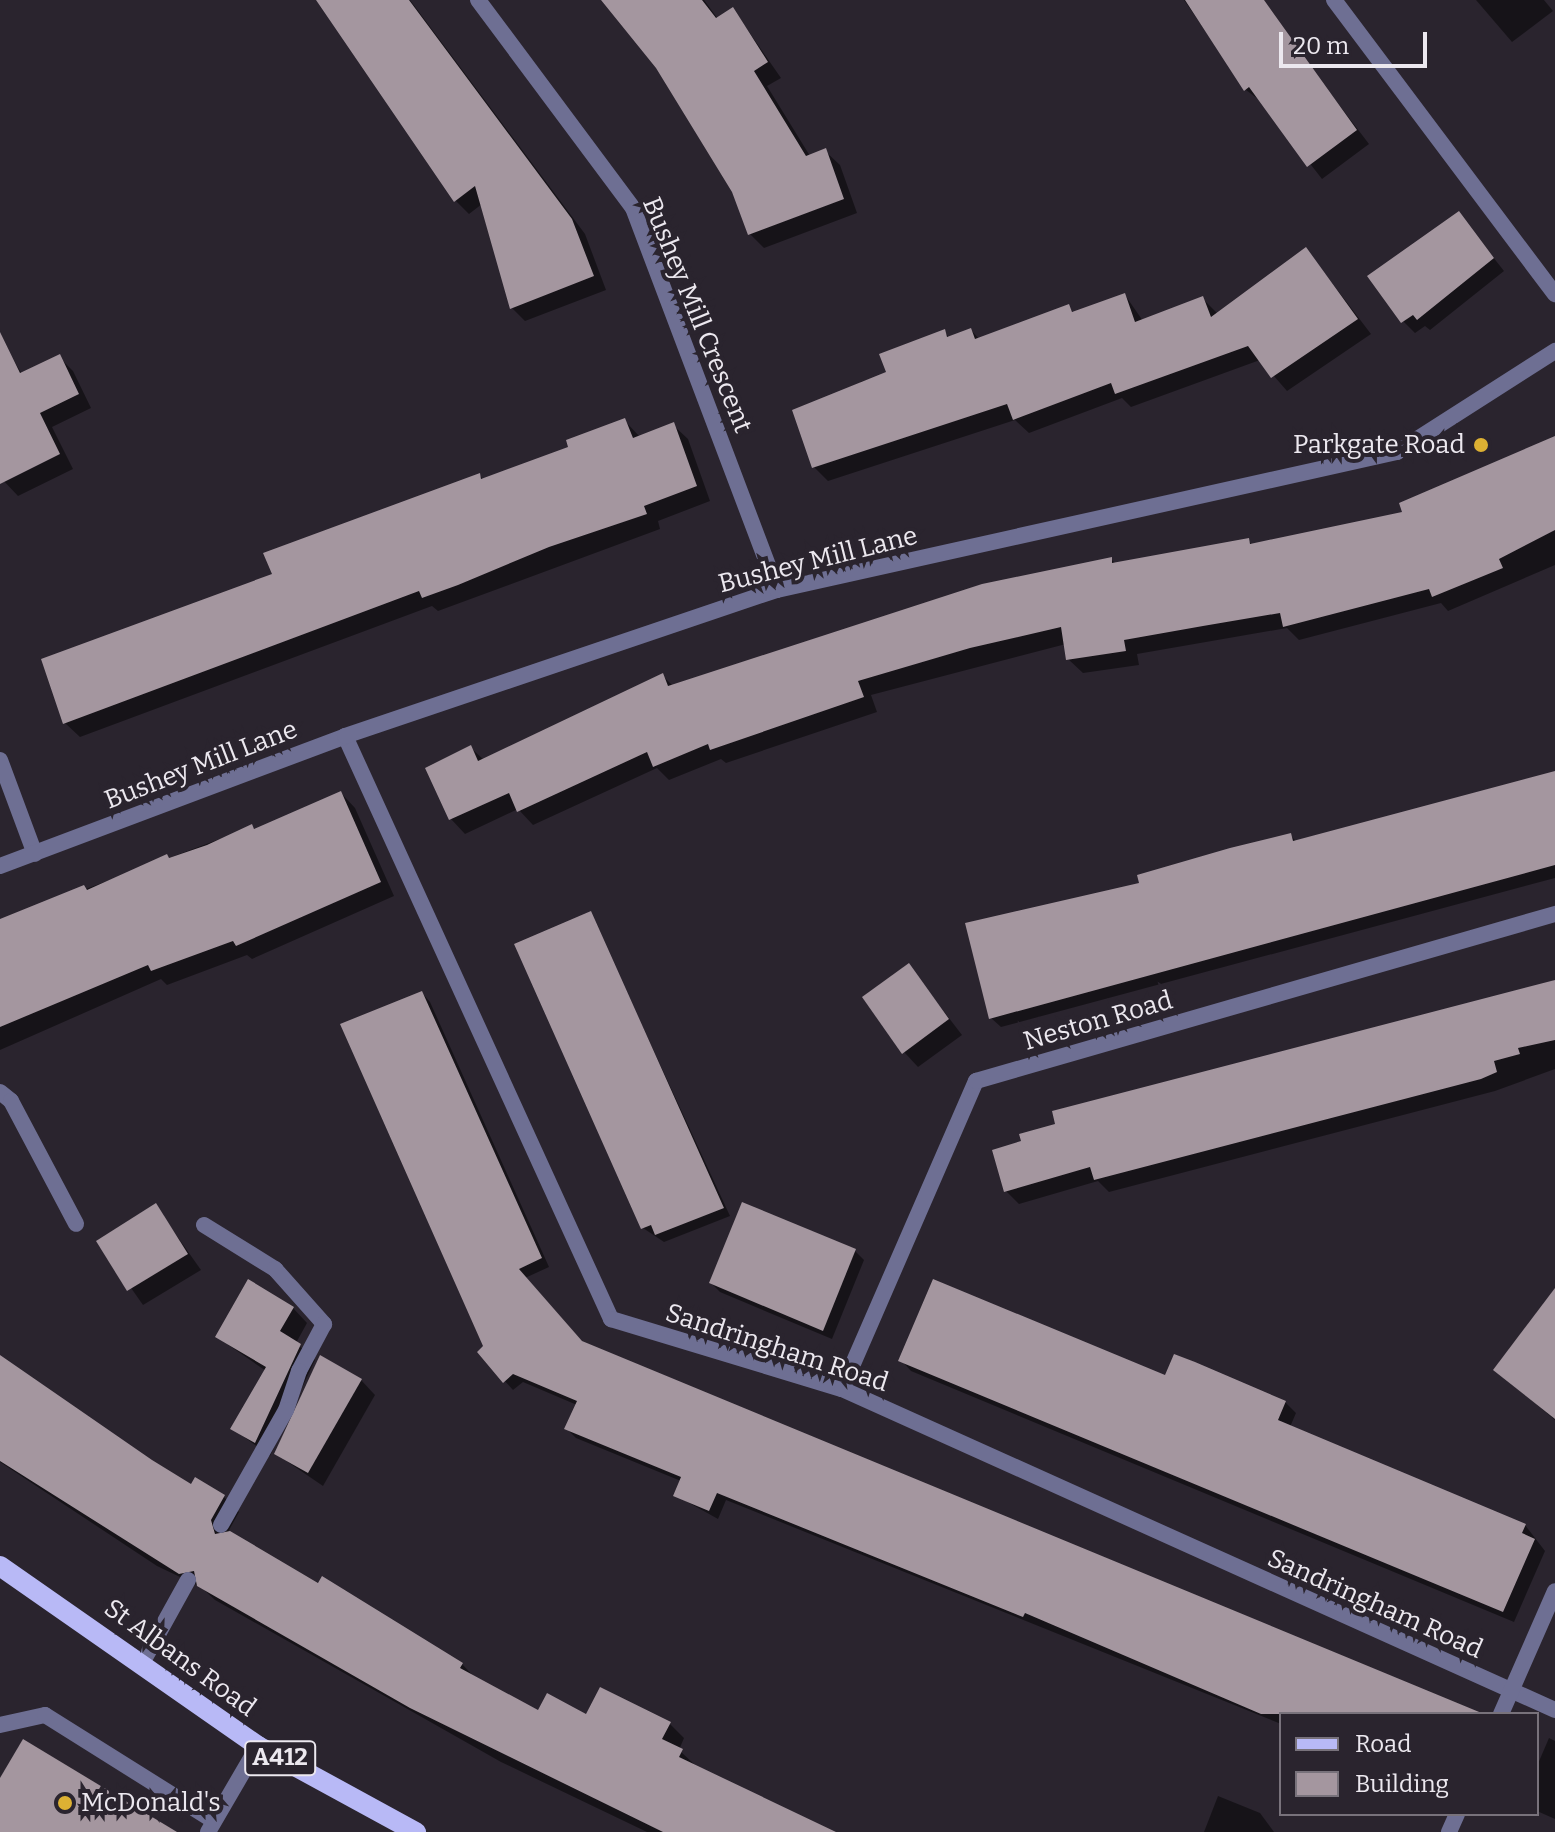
<!DOCTYPE html>
<style>
body{margin:0}
#map{position:relative;width:1555px;height:1832px;overflow:hidden;background:#2a242e;font-family:Bitter,serif}
div>[style]{position:absolute}
.shadow>*{inset:0;background:#0007}
.building>*{inset:0;background:#a4969f}
.service>*{height:16px;margin:-8px;padding:0 8px;transform-origin:8px;border-radius:8px;background:#6e6f93}
.minor>*{height:16px;margin:-8px;padding:0 8px;transform-origin:8px;border-radius:8px;background:#6e6f93}
.tertiary>*{height:16px;margin:-8px;padding:0 8px;transform-origin:8px;border-radius:8px;background:#6e6f93}
.primary>*{height:20px;margin:-10px;padding:0 10px;transform-origin:10px;border-radius:10px;background:#b8b9f6}
.dots>*{width:22px;height:22px;translate:-50% -50%;box-sizing:border-box;border:4px solid #2a242e;border-radius:50%}
span{translate:-50% -50%;white-space:nowrap;text-align:center;line-height:1.15;-webkit-text-stroke:8px #2a242e;paint-order:stroke}
.shield-label span{padding:2px 6px;background:#2a242e;border:2px solid;border-radius:6px;-webkit-text-stroke-width:0}
.shield-label{font-size:24px;color:#ece8ef;font-weight:700}
.street-label{font-size:26px;color:#ece8ef}
.poi-label{font-size:26px;color:#ece8ef}
.right{translate:-100% -50%;text-align:right}
.left{translate:0 -50%;text-align:left}
.legend{position:absolute;left:1279px;top:1712px;width:260px;height:104px;box-sizing:border-box;background:#2a242e;border:2px solid #78727b;margin:0;padding:10px 14px;list-style:none;font-size:24px;color:#ece8ef}
.legend li{display:flex;align-items:center;gap:16px;height:40px}
.legend b{width:40px;border:2px solid #78727b}
.scale{position:absolute;left:1279px;top:32px;width:148px;height:36px;box-sizing:border-box;border:4px solid #ece8ef;border-top:0;padding-left:10px;font-size:24px;line-height:28px;white-space:nowrap;color:#ece8ef;-webkit-text-stroke:6px #2a242e;paint-order:stroke}
</style>
<div id="map">
<div class="shadow">
<i style="clip-path:polygon(318px 0,410px 0,585px 234px,606px 290px,525px 321px,512px 308px,482px 204px,469px 214px,456px 201px)"></i>
<i style="clip-path:polygon(604px 0,704px 0,718px 19px,733px 9px,781px 78px,767px 86px,810px 156px,825px 151px,840px 165px,857px 213px,764px 248px,750px 234px,734px 191px,657px 67px)"></i>
<i style="clip-path:polygon(1184px 0,1259px 0,1369px 144px,1322px 179px,1262px 102px,1246px 90px)"></i>
<i style="clip-path:polygon(1476px 0,1544px 0,1553px 11px,1512px 42px)"></i>
<i style="clip-path:polygon(1459px 214px,1504px 271px,1430px 330px,1425px 326px,1415px 333px,1403px 321px)"></i>
<i style="clip-path:polygon(1306px 249px,1371px 334px,1287px 391px,1260px 360px,1131px 407px,1122px 398px,1029px 433px,1015px 420px,828px 481px,814px 467px,862px 387px,860px 382px,889px 373px,944px 332px,950px 338px,971px 330px,980px 340px,1068px 307px,1074px 313px,1125px 295px,1143px 321px,1203px 299px,1218px 314px)"></i>
<i style="clip-path:polygon(0 338px,22px 374px,59px 357px,73px 371px,91px 408px,52px 427px,73px 469px,18px 496px,0 477px)"></i>
<i style="clip-path:polygon(624px 420px,640px 437px,673px 425px,688px 439px,710px 501px,658px 521px,660px 529px,438px 611px,432px 606px,80px 737px,65px 723px,274px 575px,266px 555px,479px 475px,484px 480px,571px 448px)"></i>
<i style="clip-path:polygon(1555px 438px,1555px 565px,1448px 611px,1441px 603px,1299px 640px,1287px 628px,1137px 654px,1139px 665px,1083px 673px,1068px 659px,1066px 644px,871px 695px,877px 712px,726px 763px,721px 759px,669px 780px,657px 768px,533px 825px,518px 809px,465px 834px,451px 819px,471px 748px,484px 760px,663px 676px,673px 686px,1111px 559px,1116px 564px,1248px 541px,1253px 545px,1405px 514px)"></i>
<i style="clip-path:polygon(1555px 774px,1555px 878px,1001px 1027px,991px 1018px,1290px 835px,1297px 842px)"></i>
<i style="clip-path:polygon(341px 793px,355px 808px,394px 896px,252px 959px,247px 955px,167px 985px,161px 979px,0 1050px,0 921px,252px 827px,256px 830px)"></i>
<i style="clip-path:polygon(590px 913px,730px 1216px,664px 1242px,643px 1228px)"></i>
<i style="clip-path:polygon(909px 966px,962px 1035px,918px 1067px,904px 1052px)"></i>
<i style="clip-path:polygon(1555px 980px,1555px 1069px,1495px 1091px,1109px 1192px,1098px 1181px,1019px 1204px,1006px 1191px)"></i>
<i style="clip-path:polygon(422px 993px,430px 1002px,549px 1267px,525px 1278px,582px 1343px,1281px 1714px,1281px 1724px,726px 1500px,718px 1519px,675px 1495px,681px 1481px,576px 1438px,567px 1429px,577px 1405px,523px 1382px,513px 1390px,479px 1352px,486px 1347px)"></i>
<i style="clip-path:polygon(155px 1205px,201px 1270px,143px 1305px,98px 1241px)"></i>
<i style="clip-path:polygon(855px 1251px,864px 1260px,832px 1339px,720px 1292px,711px 1283px)"></i>
<i style="clip-path:polygon(293px 1308px,307px 1323px,296px 1343px,315px 1360px,270px 1456px,232px 1428px,266px 1371px,217px 1337px)"></i>
<i style="clip-path:polygon(1555px 1316px,1555px 1420px,1495px 1369px)"></i>
<i style="clip-path:polygon(0 1357px,151px 1462px,192px 1487px,224px 1497px,239px 1512px,228px 1532px,462px 1664px,477px 1680px,539px 1712px,669px 1723px,684px 1738px,679px 1750px,696px 1766px,825px 1832px,647px 1832px,501px 1762px,215px 1600px,201px 1587px,157px 1566px,0 1462px)"></i>
<i style="clip-path:polygon(901px 1360px,1285px 1402px,1296px 1413px,1290px 1427px,1525px 1525px,1545px 1551px,1514px 1622px,911px 1371px)"></i>
<i style="clip-path:polygon(361px 1380px,375px 1395px,323px 1486px,276px 1454px)"></i>
<i style="clip-path:polygon(1549px 1738px,1555px 1741px,1555px 1819px,1537px 1811px,1537px 1766px)"></i>
<i style="clip-path:polygon(1218px 1796px,1260px 1813px,1274px 1832px,1204px 1832px)"></i>
</div>
<div class="building">
<i style="clip-path:polygon(316px 0,409px 0,572px 219px,594px 276px,510px 309px,475px 186px,454px 202px)"></i>
<i style="clip-path:polygon(601px 0,702px 0,716px 18px,733px 7px,768px 62px,754px 71px,806px 156px,826px 148px,844px 199px,748px 235px,732px 192px,656px 68px)"></i>
<i style="clip-path:polygon(1185px 0,1264px 0,1357px 130px,1307px 167px,1249px 87px,1244px 91px)"></i>
<i style="clip-path:polygon(1459px 211px,1494px 258px,1417px 320px,1413px 315px,1401px 323px,1367px 276px)"></i>
<i style="clip-path:polygon(1306px 247px,1358px 319px,1271px 378px,1248px 346px,1115px 394px,1111px 383px,1013px 420px,1007px 404px,812px 468px,792px 410px,886px 372px,879px 354px,945px 329px,947px 337px,971px 328px,975px 339px,1069px 304px,1072px 312px,1125px 293px,1135px 322px,1203px 296px,1211px 317px)"></i>
<i style="clip-path:polygon(0 332px,20px 373px,60px 354px,79px 394px,40px 413px,60px 454px,0 484px)"></i>
<i style="clip-path:polygon(625px 418px,633px 438px,674px 422px,697px 486px,644px 506px,647px 514px,549px 547px,458px 585px,422px 598px,419px 591px,63px 724px,41px 659px,272px 574px,263px 553px,480px 473px,481px 479px,568px 447px,566px 440px)"></i>
<i style="clip-path:polygon(1555px 436px,1555px 530px,1499px 559px,1503px 568px,1432px 597px,1429px 589px,1283px 627px,1280px 613px,1203px 626px,1124px 640px,1126px 651px,1066px 660px,1061px 627px,970px 648px,858px 681px,864px 697px,710px 750px,708px 744px,653px 767px,647px 752px,517px 812px,509px 793px,449px 820px,425px 768px,471px 745px,478px 761px,663px 673px,668px 686px,982px 584px,1112px 557px,1112px 563px,1249px 538px,1250px 544px,1402px 512px,1399px 503px)"></i>
<i style="clip-path:polygon(1555px 771px,1555px 865px,989px 1019px,965px 923px,1139px 883px,1137px 875px,1230px 848px,1291px 833px,1293px 841px)"></i>
<i style="clip-path:polygon(341px 791px,381px 882px,236px 946px,233px 941px,151px 971px,148px 965px,0 1027px,0 919px,84px 885px,87px 890px,167px 854px,169px 858px,207px 845px,252px 824px,254px 829px)"></i>
<i style="clip-path:polygon(591px 911px,724px 1208px,655px 1235px,651px 1225px,641px 1229px,514px 944px)"></i>
<i style="clip-path:polygon(909px 963px,949px 1019px,902px 1054px,862px 997px)"></i>
<i style="clip-path:polygon(1555px 980px,1555px 1040px,1518px 1048px,1520px 1054px,1494px 1061px,1497px 1072px,1481px 1079px,1094px 1180px,1090px 1167px,1004px 1192px,992px 1150px,1021px 1141px,1019px 1134px,1055px 1124px,1052px 1111px)"></i>
<i style="clip-path:polygon(422px 991px,542px 1258px,519px 1269px,582px 1341px,1484px 1714px,1261px 1714px,1025px 1613px,1023px 1617px,717px 1493px,709px 1511px,673px 1496px,681px 1477px,564px 1429px,577px 1401px,513px 1374px,503px 1383px,477px 1352px,483px 1346px,340px 1024px)"></i>
<i style="clip-path:polygon(742px 1202px,856px 1249px,823px 1331px,709px 1283px)"></i>
<i style="clip-path:polygon(156px 1203px,188px 1254px,127px 1291px,96px 1241px)"></i>
<i style="clip-path:polygon(248px 1279px,294px 1307px,280px 1331px,301px 1344px,255px 1443px,230px 1429px,266px 1367px,215px 1337px)"></i>
<i style="clip-path:polygon(933px 1279px,1165px 1375px,1174px 1354px,1195px 1362px,1286px 1401px,1278px 1420px,1526px 1524px,1522px 1533px,1535px 1539px,1503px 1612px,898px 1361px)"></i>
<i style="clip-path:polygon(1555px 1288px,1555px 1419px,1493px 1370px)"></i>
<i style="clip-path:polygon(0 1355px,152px 1460px,191px 1484px,195px 1477px,225px 1495px,211px 1520px,215px 1534px,230px 1531px,318px 1583px,322px 1576px,463px 1663px,460px 1668px,538px 1710px,547px 1693px,586px 1714px,600px 1687px,671px 1722px,662px 1739px,683px 1749px,679px 1757px,836px 1832px,663px 1832px,410px 1708px,197px 1586px,194px 1571px,179px 1574px,0 1461px)"></i>
<i style="clip-path:polygon(320px 1355px,362px 1379px,308px 1473px,274px 1454px)"></i>
<i style="clip-path:polygon(23px 1739px,177px 1832px,0 1832px,0 1778px)"></i>
</div>
<div class="service">
<i style="left:0;top:1092px;width:14px;rotate:39deg"></i>
<i style="left:11px;top:1101px;width:139px;rotate:62.1deg"></i>
<i style="left:204px;top:1225px;width:84px;rotate:31.8deg"></i>
<i style="left:275px;top:1269px;width:74px;rotate:48.3deg"></i>
<i style="left:324px;top:1324px;width:53px;rotate:118deg"></i>
<i style="left:299px;top:1371px;width:41px;rotate:108.4deg"></i>
<i style="left:286px;top:1410px;width:132px;rotate:119.5deg"></i>
<i style="left:142px;top:1663px;width:95px;rotate:-61deg"></i>
<i style="left:0;top:1725px;width:46px;rotate:-12.5deg"></i>
<i style="left:45px;top:1715px;width:199px;rotate:32.1deg"></i>
<i style="left:208px;top:1832px;width:99px;rotate:-59.8deg"></i>
</div>
<div class="minor">
<i style="left:478px;top:0;width:259px;rotate:53.3deg"></i>
<i style="left:633px;top:208px;width:408px;rotate:69.3deg"></i>
<i style="left:1334px;top:0;width:368px;rotate:53.1deg"></i>
<i style="left:345px;top:736px;width:641px;rotate:65.47deg"></i>
<i style="left:611px;top:1319px;width:241px;rotate:16.9deg"></i>
<i style="left:842px;top:1389px;width:782px;rotate:24.24deg"></i>
<i style="left:0;top:760px;width:100px;rotate:69.6deg"></i>
<i style="left:842px;top:1389px;width:336px;rotate:-66.5deg"></i>
<i style="left:976px;top:1081px;width:603px;rotate:-16.09deg"></i>
<i style="left:1501px;top:1714px;width:134px;rotate:-66.3deg"></i>
<i style="left:1449px;top:1832px;width:20px;rotate:-66deg"></i>
</div>
<div class="tertiary">
<i style="left:0;top:866px;width:369px;rotate:-20.6deg"></i>
<i style="left:345px;top:736px;width:456px;rotate:-18.7deg"></i>
<i style="left:777px;top:590px;width:635px;rotate:-12.55deg"></i>
<i style="left:1397px;top:452px;width:188px;rotate:-32.6deg"></i>
</div>
<div class="primary">
<i style="left:0;top:1566px;width:315px;rotate:34.9deg"></i>
<i style="left:258px;top:1746px;width:180px;rotate:28.6deg"></i>
</div>
<div class="dots">
<i style="left:1481px;top:445px;background:#ddb133"></i>
<i style="left:65px;top:1803px;background:#ddb133"></i>
</div>
<div class="shield-label">
<span style="left:280px;top:1758px">A412</span>
</div>
<div class="street-label">
<span style="left:697px;top:315px;rotate:68deg">Bushey Mill Crescent</span>
<span style="left:818px;top:560px;rotate:-14deg">Bushey Mill Lane</span>
<span style="left:201px;top:765px;rotate:-21deg">Bushey Mill Lane</span>
<span style="left:1098px;top:1021px;rotate:-16deg">Neston Road</span>
<span style="left:777px;top:1348px;rotate:18deg">Sandringham Road</span>
<span style="left:1375px;top:1604px;rotate:24deg">Sandringham Road</span>
<span style="left:180px;top:1658px;rotate:36deg">St Albans Road</span>
</div>
<div class="poi-label">
<span class="right" style="left:1465px;top:445px">Parkgate Road</span>
<span class="left" style="left:81px;top:1803px">McDonald's</span>
</div>
<ul class="legend">
<li><b style="height:10px;background:#b8b9f6"></b>Road</li>
<li><b style="height:22px;background:#a4969f"></b>Building</li>
</ul>
<div class="scale">20 m</div>
</div>
